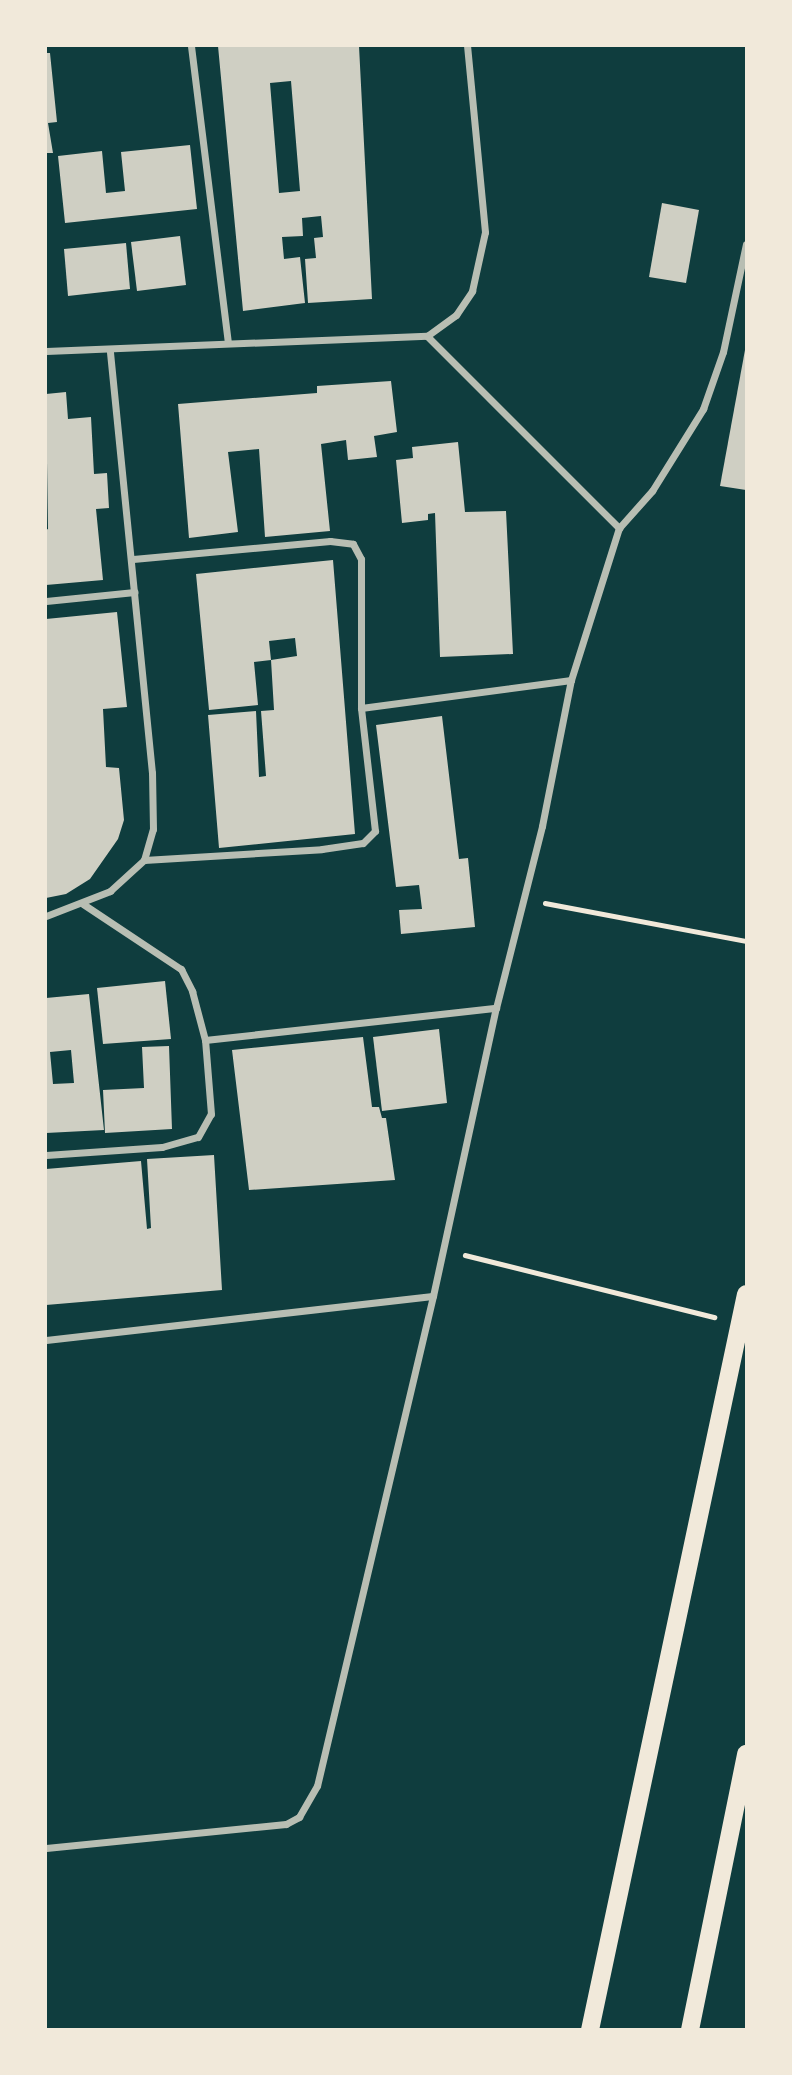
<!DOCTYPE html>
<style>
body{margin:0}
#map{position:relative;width:792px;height:2075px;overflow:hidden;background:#0f3d3e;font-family:Overpass,sans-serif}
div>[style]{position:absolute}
.building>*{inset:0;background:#cfcfc3}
.path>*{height:4.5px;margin:-2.25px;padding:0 2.25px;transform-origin:2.25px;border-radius:2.25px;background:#f1e9da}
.minor>*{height:7px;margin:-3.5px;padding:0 3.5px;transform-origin:3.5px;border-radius:3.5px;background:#b8beb3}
.primary>*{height:18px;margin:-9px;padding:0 9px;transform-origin:9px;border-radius:9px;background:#f1e9da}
span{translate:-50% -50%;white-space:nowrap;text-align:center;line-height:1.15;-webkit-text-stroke:7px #f1e9da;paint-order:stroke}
.frame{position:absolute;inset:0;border:47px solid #f1e9da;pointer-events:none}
</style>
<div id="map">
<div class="building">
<i style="clip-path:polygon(evenodd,218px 46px,359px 46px,372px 299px,308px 303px,305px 259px,316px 258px,314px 238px,323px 237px,321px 216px,302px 218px,303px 236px,282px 237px,284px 259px,300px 257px,305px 303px,243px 311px,218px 46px,291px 81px,300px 191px,279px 193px,270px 83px,291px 81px)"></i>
<i style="clip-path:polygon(46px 53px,50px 53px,57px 122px,48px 123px,53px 153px,46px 153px)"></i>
<i style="clip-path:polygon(190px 145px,197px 209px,65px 223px,58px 156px,102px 151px,106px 193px,125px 191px,121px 152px)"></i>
<i style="clip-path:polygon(662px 203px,699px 210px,686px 283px,649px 277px)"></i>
<i style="clip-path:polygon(180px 236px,186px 285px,137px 291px,131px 242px)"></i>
<i style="clip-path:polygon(126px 243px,130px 289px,68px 296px,64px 249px)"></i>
<i style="clip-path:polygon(745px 350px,746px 350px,746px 490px,720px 486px)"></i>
<i style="clip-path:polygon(391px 381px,397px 432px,374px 436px,377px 457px,348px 460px,346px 440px,321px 444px,330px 531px,265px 537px,259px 449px,228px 452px,238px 532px,189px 538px,178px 404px,317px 393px,317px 386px)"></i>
<i style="clip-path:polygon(66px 392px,68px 419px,91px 417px,94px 474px,107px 473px,109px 508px,96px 509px,103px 580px,46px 585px,46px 530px,48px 529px,46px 394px)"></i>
<i style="clip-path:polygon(458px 442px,465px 512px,506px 511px,513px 654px,440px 657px,435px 513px,428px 514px,428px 520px,402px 523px,396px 460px,413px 458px,412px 447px)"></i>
<i style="clip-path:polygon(evenodd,333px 560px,355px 834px,219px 848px,208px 715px,256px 711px,259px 777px,266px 776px,261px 711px,274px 710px,271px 660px,254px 662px,258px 705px,209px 710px,196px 574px,333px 560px,295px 638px,297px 656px,271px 660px,269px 641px,295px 638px)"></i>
<i style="clip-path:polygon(117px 612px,127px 707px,103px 709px,106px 767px,119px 768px,124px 820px,118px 839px,90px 879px,66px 894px,46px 898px,46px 619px)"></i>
<i style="clip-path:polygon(442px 716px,459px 859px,468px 858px,475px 927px,401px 934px,399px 910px,422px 909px,419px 885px,396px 887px,376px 725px)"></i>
<i style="clip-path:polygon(165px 981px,171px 1039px,103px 1044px,97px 988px)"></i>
<i style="clip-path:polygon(evenodd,89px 994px,104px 1130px,46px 1133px,46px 998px,89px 994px,71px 1050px,74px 1083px,53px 1084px,50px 1052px,71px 1050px)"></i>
<i style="clip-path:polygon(439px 1029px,447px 1103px,382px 1111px,373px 1037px)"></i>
<i style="clip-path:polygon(363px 1037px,372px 1107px,379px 1107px,382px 1118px,386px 1118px,395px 1180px,249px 1190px,232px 1050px)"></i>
<i style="clip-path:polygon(169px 1046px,172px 1129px,105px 1133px,103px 1090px,144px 1088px,142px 1047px)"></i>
<i style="clip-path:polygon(214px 1155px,222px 1290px,46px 1305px,46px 1169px,141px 1161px,147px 1229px,151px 1228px,147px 1159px)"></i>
</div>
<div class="path">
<i style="left:545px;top:903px;width:205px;rotate:10.7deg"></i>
<i style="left:465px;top:1255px;width:257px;rotate:14deg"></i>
</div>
<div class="minor">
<i style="left:191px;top:46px;width:298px;rotate:82.9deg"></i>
<i style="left:427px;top:336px;width:272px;rotate:45deg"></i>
<i style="left:619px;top:528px;width:50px;rotate:-48.3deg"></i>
<i style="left:652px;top:491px;width:97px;rotate:-58.1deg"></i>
<i style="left:703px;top:409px;width:60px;rotate:-70.7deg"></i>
<i style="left:723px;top:352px;width:110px;rotate:-78deg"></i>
<i style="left:46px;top:351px;width:381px;rotate:-2.3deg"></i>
<i style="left:427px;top:336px;width:36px;rotate:-36deg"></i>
<i style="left:456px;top:315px;width:29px;rotate:-56deg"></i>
<i style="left:472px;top:291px;width:60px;rotate:-77.6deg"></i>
<i style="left:485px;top:232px;width:187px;rotate:-95.5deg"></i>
<i style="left:133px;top:559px;width:198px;rotate:-5.2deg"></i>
<i style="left:330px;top:541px;width:23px;rotate:7deg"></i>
<i style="left:353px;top:544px;width:17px;rotate:62deg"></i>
<i style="left:361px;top:559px;width:149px;rotate:90deg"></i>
<i style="left:46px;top:601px;width:89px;rotate:-5.8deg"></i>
<i style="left:144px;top:860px;width:178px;rotate:-3.5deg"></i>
<i style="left:322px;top:849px;width:41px;rotate:-8.3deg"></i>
<i style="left:363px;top:843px;width:17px;rotate:-45deg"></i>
<i style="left:375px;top:831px;width:124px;rotate:-96.5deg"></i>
<i style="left:361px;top:708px;width:212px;rotate:-7.6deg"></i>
<i style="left:83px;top:904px;width:118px;rotate:33.6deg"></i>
<i style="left:181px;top:969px;width:25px;rotate:63deg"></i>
<i style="left:192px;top:991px;width:51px;rotate:75.1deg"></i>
<i style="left:46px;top:916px;width:69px;rotate:-21.3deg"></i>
<i style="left:110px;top:891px;width:46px;rotate:-42.4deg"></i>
<i style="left:144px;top:860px;width:32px;rotate:-74deg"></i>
<i style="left:153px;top:829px;width:56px;rotate:-91deg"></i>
<i style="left:152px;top:773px;width:425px;rotate:-95.7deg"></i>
<i style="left:46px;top:1155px;width:116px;rotate:-3.9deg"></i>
<i style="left:162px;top:1147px;width:37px;rotate:-16deg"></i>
<i style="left:198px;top:1137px;width:26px;rotate:-61deg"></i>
<i style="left:211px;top:1114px;width:74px;rotate:-94.6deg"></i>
<i style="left:205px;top:1040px;width:293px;rotate:-6.3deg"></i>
<i style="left:46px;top:1340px;width:389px;rotate:-6.5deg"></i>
<i style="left:46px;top:1848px;width:241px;rotate:-5.7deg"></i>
<i style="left:286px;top:1824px;width:15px;rotate:-28deg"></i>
<i style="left:299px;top:1817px;width:36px;rotate:-60deg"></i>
<i style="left:317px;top:1786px;width:504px;rotate:-76.68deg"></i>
<i style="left:433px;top:1296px;width:295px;rotate:-77.7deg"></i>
<i style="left:496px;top:1008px;width:188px;rotate:-75.8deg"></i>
<i style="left:542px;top:826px;width:149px;rotate:-78.8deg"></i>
<i style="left:571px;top:680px;width:159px;rotate:-72.5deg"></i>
</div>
<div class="primary">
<i style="left:590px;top:2030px;width:752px;rotate:-78.03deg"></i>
<i style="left:690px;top:2030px;width:282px;rotate:-78.5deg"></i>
</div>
<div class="frame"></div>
</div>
